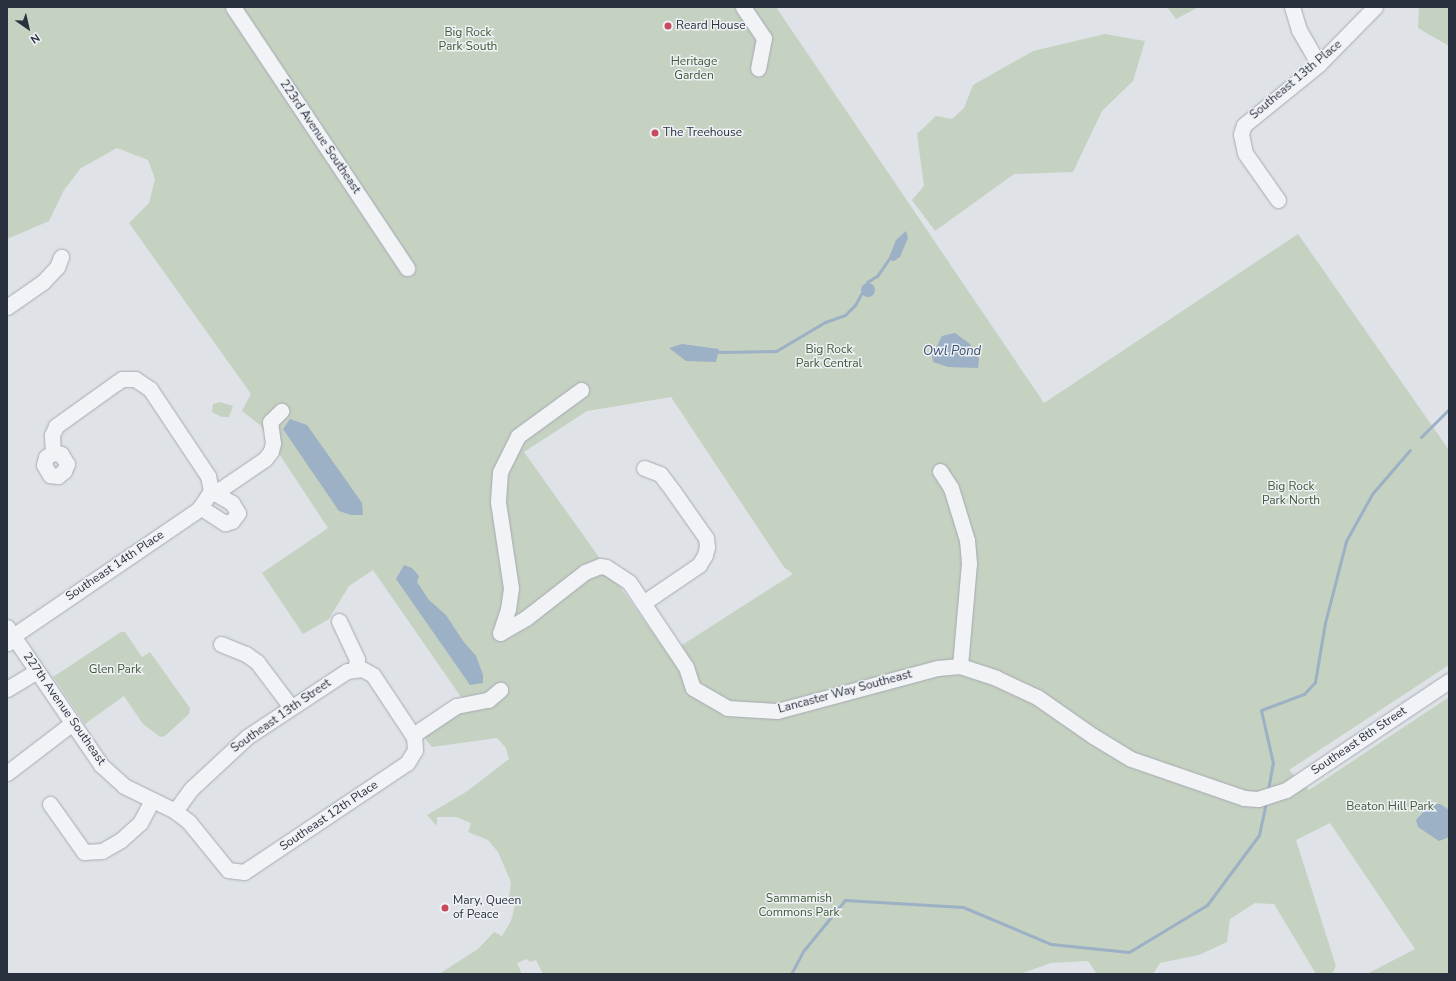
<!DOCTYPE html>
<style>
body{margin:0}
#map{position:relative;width:1456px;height:981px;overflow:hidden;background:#dfe3e8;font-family:"Nunito Sans",sans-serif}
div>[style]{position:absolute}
.green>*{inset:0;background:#c5d1c1}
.water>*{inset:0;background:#9cb0c6}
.round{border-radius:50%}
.stream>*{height:3px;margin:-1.5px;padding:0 1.5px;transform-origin:1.5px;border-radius:1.5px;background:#9cb0c6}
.roads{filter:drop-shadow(0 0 1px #a5aab2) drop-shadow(0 0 1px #a5aab2)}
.minor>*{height:15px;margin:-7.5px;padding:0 7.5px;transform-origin:7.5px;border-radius:7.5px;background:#f2f3f6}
.dots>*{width:11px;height:11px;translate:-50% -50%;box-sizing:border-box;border:2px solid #eff1f5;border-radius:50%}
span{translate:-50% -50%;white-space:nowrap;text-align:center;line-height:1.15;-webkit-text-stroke:3px #eff1f5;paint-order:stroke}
.poi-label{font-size:12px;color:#29303e}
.left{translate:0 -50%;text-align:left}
.park-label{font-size:12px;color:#3d5937}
.street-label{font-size:12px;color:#29303e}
.water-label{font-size:13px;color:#364e6f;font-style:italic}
.frame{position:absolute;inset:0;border:8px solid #29303e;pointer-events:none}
.north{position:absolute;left:8px;top:8px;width:40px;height:40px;-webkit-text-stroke:3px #eff1f5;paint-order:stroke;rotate:146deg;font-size:11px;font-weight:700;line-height:16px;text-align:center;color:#29303e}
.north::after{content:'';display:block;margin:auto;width:14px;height:18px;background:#29303e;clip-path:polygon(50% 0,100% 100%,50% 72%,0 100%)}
</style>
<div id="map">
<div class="green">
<i style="clip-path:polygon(evenodd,7px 7px,776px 7px,1044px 403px,1298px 234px,1449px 450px,1449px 665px,1289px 770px,1309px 790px,1449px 697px,1449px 974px,1367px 974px,1415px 949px,1330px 823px,1296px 840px,1336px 966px,1332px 974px,1316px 974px,1274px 904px,1255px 903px,1230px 919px,1227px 942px,1199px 955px,1160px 963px,1153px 974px,1097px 974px,1088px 961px,1051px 963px,1020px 974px,543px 974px,536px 960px,530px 962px,527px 959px,517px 963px,522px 974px,439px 974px,478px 949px,494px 932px,502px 936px,511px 921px,516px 901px,509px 898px,511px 882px,498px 852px,488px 840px,468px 832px,471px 823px,456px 817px,437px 817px,437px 826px,427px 815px,466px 792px,509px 759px,506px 748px,497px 738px,432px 747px,426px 740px,423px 732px,457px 710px,485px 707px,461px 697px,373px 570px,349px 586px,329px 619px,303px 634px,262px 573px,328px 528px,260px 425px,242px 411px,251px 394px,129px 223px,149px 203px,155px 179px,148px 160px,117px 148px,81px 168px,64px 190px,49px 221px,7px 239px,7px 7px,671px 397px,784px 567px,793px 574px,668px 654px,524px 452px,587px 411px,671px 397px)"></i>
<i style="clip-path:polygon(1167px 7px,1199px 7px,1176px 19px)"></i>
<i style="clip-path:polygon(1419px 7px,1449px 7px,1449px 46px,1418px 28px)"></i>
<i style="clip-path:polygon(1105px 34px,1145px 41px,1133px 81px,1102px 111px,1073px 172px,1014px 174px,935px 231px,912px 200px,924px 186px,917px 134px,936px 116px,952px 119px,964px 108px,973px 85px,1033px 51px)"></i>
<i style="clip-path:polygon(220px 402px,233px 406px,229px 417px,222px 417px,212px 412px,213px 404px)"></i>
<i style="clip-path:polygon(121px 632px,125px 632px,142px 657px,150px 652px,190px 708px,189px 714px,165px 736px,160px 737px,143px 724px,124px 696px,85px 724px,53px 677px)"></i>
</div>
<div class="water">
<i style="clip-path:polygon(906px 231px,908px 238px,900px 257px,894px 261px,888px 260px,896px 240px)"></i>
<i class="round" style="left:861px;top:283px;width:14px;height:14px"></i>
<i style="clip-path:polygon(955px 333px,970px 344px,979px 359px,978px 368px,948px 367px,933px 362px,932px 355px,942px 336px)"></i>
<i style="clip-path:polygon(682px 344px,719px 349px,716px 362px,686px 361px,669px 348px)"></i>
<i style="clip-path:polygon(290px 419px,307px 425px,362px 503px,363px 515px,351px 515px,339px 511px,283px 429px)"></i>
<i style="clip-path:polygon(404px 565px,412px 568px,419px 576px,417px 582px,429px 600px,446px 615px,463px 641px,476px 656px,483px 675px,483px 683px,470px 685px,396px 579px)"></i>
<i style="clip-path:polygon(1431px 804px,1440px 804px,1449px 810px,1449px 837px,1439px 841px,1418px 827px,1416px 820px)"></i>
</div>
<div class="stream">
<i style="left:867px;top:282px;width:12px;rotate:-31deg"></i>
<i style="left:877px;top:276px;width:19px;rotate:-55deg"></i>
<i style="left:718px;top:352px;width:58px;rotate:-1deg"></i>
<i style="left:776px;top:351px;width:57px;rotate:-30.6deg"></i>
<i style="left:825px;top:322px;width:21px;rotate:-19deg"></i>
<i style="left:845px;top:315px;width:14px;rotate:-45deg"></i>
<i style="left:855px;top:305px;width:13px;rotate:-61deg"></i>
<i style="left:1421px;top:437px;width:40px;rotate:-45deg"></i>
<i style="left:1268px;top:790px;width:27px;rotate:-80deg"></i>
<i style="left:1273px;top:763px;width:54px;rotate:-102.8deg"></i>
<i style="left:1261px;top:710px;width:46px;rotate:-20.4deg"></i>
<i style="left:1304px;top:694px;width:16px;rotate:-47deg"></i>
<i style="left:1315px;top:682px;width:60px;rotate:-80.4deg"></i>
<i style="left:1325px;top:623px;width:85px;rotate:-75.6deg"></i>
<i style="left:1346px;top:541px;width:54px;rotate:-61deg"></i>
<i style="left:1372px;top:494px;width:58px;rotate:-49.2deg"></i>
<i style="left:791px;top:974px;width:27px;rotate:-62deg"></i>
<i style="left:804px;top:950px;width:65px;rotate:-50.6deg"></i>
<i style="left:845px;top:900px;width:118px;rotate:3.4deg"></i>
<i style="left:963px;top:907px;width:95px;rotate:22.8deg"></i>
<i style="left:1051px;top:944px;width:78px;rotate:5.9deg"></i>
<i style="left:1129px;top:952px;width:91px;rotate:-31.1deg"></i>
<i style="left:1207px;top:905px;width:87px;rotate:-53.4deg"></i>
<i style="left:1259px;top:835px;width:30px;rotate:-78deg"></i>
</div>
<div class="roads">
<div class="minor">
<i style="left:233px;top:7px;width:314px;rotate:56.3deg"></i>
<i style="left:743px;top:7px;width:37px;rotate:56deg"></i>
<i style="left:764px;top:38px;width:31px;rotate:101deg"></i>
<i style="left:1292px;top:7px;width:24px;rotate:73deg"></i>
<i style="left:1299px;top:30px;width:39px;rotate:60deg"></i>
<i style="left:1278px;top:200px;width:57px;rotate:-125.1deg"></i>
<i style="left:1245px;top:153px;width:19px;rotate:-102deg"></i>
<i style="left:1241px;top:134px;width:9px;rotate:-72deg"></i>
<i style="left:1244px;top:125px;width:97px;rotate:-39.1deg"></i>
<i style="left:1319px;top:64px;width:80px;rotate:-45.5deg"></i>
<i style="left:7px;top:307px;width:44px;rotate:-34.8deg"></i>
<i style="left:43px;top:282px;width:21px;rotate:-47deg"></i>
<i style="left:57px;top:267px;width:11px;rotate:-68deg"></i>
<i style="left:581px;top:390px;width:78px;rotate:143.9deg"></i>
<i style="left:518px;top:436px;width:40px;rotate:116.6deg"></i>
<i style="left:500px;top:472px;width:30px;rotate:94deg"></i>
<i style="left:498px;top:502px;width:87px;rotate:81.4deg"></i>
<i style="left:511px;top:588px;width:21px;rotate:98deg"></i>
<i style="left:508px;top:609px;width:25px;rotate:108deg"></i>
<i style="left:500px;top:633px;width:30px;rotate:-30deg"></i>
<i style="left:526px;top:618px;width:75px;rotate:-37.9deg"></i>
<i style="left:585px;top:572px;width:16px;rotate:-22deg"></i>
<i style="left:600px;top:566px;width:6px;rotate:9deg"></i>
<i style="left:606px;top:567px;width:27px;rotate:33deg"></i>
<i style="left:629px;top:582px;width:102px;rotate:56.2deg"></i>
<i style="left:686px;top:667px;width:22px;rotate:72deg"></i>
<i style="left:693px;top:688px;width:39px;rotate:30deg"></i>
<i style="left:727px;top:708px;width:50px;rotate:3.4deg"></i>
<i style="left:777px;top:711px;width:167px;rotate:-15deg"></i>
<i style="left:938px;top:668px;width:22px;rotate:-5deg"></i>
<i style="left:960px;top:666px;width:38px;rotate:18deg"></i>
<i style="left:996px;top:678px;width:45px;rotate:24.9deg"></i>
<i style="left:1037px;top:697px;width:68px;rotate:34.9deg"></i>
<i style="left:1093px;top:736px;width:44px;rotate:31.2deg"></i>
<i style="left:1131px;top:759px;width:120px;rotate:19deg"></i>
<i style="left:1244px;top:798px;width:14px;rotate:4deg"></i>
<i style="left:1258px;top:799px;width:29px;rotate:-18deg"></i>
<i style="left:1286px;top:790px;width:196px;rotate:-33.8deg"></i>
<i style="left:940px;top:471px;width:20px;rotate:57deg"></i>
<i style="left:951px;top:488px;width:54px;rotate:72.9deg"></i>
<i style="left:967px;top:540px;width:23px;rotate:85deg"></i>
<i style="left:969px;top:563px;width:103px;rotate:95deg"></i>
<i style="left:211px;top:491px;width:10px;rotate:-11deg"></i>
<i style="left:221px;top:489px;width:53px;rotate:-34.3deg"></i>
<i style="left:265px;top:459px;width:10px;rotate:-53deg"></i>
<i style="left:271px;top:451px;width:8px;rotate:-76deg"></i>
<i style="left:273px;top:443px;width:21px;rotate:-98deg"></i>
<i style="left:270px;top:422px;width:16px;rotate:-45deg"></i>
<i style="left:200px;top:507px;width:30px;rotate:33deg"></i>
<i style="left:225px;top:523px;width:7px;rotate:-16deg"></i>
<i style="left:232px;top:521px;width:10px;rotate:-53deg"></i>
<i style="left:238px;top:513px;width:12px;rotate:-121deg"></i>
<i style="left:232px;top:503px;width:24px;rotate:-150deg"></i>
<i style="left:643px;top:603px;width:68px;rotate:-34.2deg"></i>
<i style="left:699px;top:565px;width:12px;rotate:-59deg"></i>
<i style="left:705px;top:555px;width:8px;rotate:-76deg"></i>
<i style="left:707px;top:547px;width:9px;rotate:-96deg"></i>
<i style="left:706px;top:538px;width:57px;rotate:-125.1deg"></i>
<i style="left:673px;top:491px;width:21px;rotate:-127deg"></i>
<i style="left:660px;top:474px;width:17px;rotate:-159deg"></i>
<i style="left:339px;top:621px;width:42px;rotate:64.7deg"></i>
<i style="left:357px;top:659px;width:10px;rotate:101deg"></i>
<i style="left:7px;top:627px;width:167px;rotate:55.7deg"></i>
<i style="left:101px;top:765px;width:31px;rotate:42deg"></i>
<i style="left:124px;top:786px;width:57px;rotate:26.1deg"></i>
<i style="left:175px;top:811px;width:18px;rotate:38deg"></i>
<i style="left:189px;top:822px;width:62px;rotate:50.9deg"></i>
<i style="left:228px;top:870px;width:16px;rotate:7deg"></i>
<i style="left:244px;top:872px;width:7px;rotate:-34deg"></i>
<i style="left:250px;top:868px;width:189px;rotate:-33.8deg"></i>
<i style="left:407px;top:763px;width:15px;rotate:-58deg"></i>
<i style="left:415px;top:750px;width:13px;rotate:-94deg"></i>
<i style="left:414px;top:737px;width:74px;rotate:-123.5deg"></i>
<i style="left:373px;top:675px;width:13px;rotate:-151deg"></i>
<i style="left:362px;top:669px;width:15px;rotate:172deg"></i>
<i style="left:347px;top:671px;width:120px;rotate:146.6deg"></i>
<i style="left:247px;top:737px;width:76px;rotate:137.1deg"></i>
<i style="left:191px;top:789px;width:27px;rotate:126deg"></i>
<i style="left:8px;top:643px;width:9px;rotate:-54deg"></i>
<i style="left:13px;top:636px;width:225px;rotate:-34.3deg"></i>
<i style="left:199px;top:509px;width:22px;rotate:-56deg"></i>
<i style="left:211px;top:491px;width:15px;rotate:-101deg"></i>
<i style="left:208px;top:476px;width:105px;rotate:-123.7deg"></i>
<i style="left:150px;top:389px;width:18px;rotate:-146deg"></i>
<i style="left:135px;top:379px;width:13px;rotate:180deg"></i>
<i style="left:122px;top:379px;width:7px;rotate:146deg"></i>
<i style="left:116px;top:383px;width:74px;rotate:144.4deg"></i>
<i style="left:56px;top:426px;width:10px;rotate:114deg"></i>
<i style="left:52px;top:435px;width:18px;rotate:87deg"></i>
<i style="left:53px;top:453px;width:8px;rotate:150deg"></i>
<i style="left:46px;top:457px;width:8px;rotate:104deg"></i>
<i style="left:44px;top:465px;width:12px;rotate:59deg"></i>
<i style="left:50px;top:475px;width:8px;rotate:7deg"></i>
<i style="left:58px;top:476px;width:8px;rotate:-40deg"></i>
<i style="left:64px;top:471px;width:8px;rotate:-67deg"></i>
<i style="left:67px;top:464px;width:12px;rotate:-121deg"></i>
<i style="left:61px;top:454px;width:8px;rotate:-173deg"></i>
<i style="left:221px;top:644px;width:27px;rotate:22deg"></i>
<i style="left:246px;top:654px;width:14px;rotate:36deg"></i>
<i style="left:257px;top:662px;width:56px;rotate:52.9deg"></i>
<i style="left:7px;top:689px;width:35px;rotate:-31deg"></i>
<i style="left:413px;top:735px;width:52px;rotate:-34deg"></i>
<i style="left:456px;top:706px;width:33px;rotate:-11deg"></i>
<i style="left:488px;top:700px;width:16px;rotate:-40deg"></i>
<i style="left:7px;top:773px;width:81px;rotate:-37.4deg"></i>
<i style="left:50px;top:804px;width:59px;rotate:54.7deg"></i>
<i style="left:84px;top:852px;width:18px;rotate:-3deg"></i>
<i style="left:102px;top:851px;width:22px;rotate:-30deg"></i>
<i style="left:121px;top:840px;width:25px;rotate:-42deg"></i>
<i style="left:140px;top:823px;width:26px;rotate:-62deg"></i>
</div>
</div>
<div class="dots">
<i style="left:668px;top:26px;background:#c64b5c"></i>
<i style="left:655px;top:133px;background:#c64b5c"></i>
<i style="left:445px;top:908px;background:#c64b5c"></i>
</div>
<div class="poi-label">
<span class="left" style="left:676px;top:26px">Reard House</span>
<span class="left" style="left:663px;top:133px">The Treehouse</span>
<span class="left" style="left:453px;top:908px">Mary, Queen<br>of Peace</span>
</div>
<div class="park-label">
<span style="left:468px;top:40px">Big Rock<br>Park South</span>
<span style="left:694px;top:69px">Heritage<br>Garden</span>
<span style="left:829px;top:357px">Big Rock<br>Park Central</span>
<span style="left:1291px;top:494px">Big Rock<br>Park North</span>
<span style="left:115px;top:670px">Glen Park</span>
<span style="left:1390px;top:807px">Beaton Hill Park</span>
<span style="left:799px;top:906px">Sammamish<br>Commons Park</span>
</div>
<div class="street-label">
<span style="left:1296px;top:80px;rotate:-40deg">Southeast 13th Place</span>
<span style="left:320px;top:137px;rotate:56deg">223rd Avenue Southeast</span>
<span style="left:115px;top:566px;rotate:-34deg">Southeast 14th Place</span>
<span style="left:845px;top:692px;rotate:-15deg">Lancaster Way Southeast</span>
<span style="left:64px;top:709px;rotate:55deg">227th Avenue Southeast</span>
<span style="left:281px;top:716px;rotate:-35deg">Southeast 13th Street</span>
<span style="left:1359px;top:741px;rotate:-34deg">Southeast 8th Street</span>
<span style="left:329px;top:816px;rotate:-34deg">Southeast 12th Place</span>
</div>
<div class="water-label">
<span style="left:952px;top:351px">Owl Pond</span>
</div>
<div class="frame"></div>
<div class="north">N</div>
</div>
